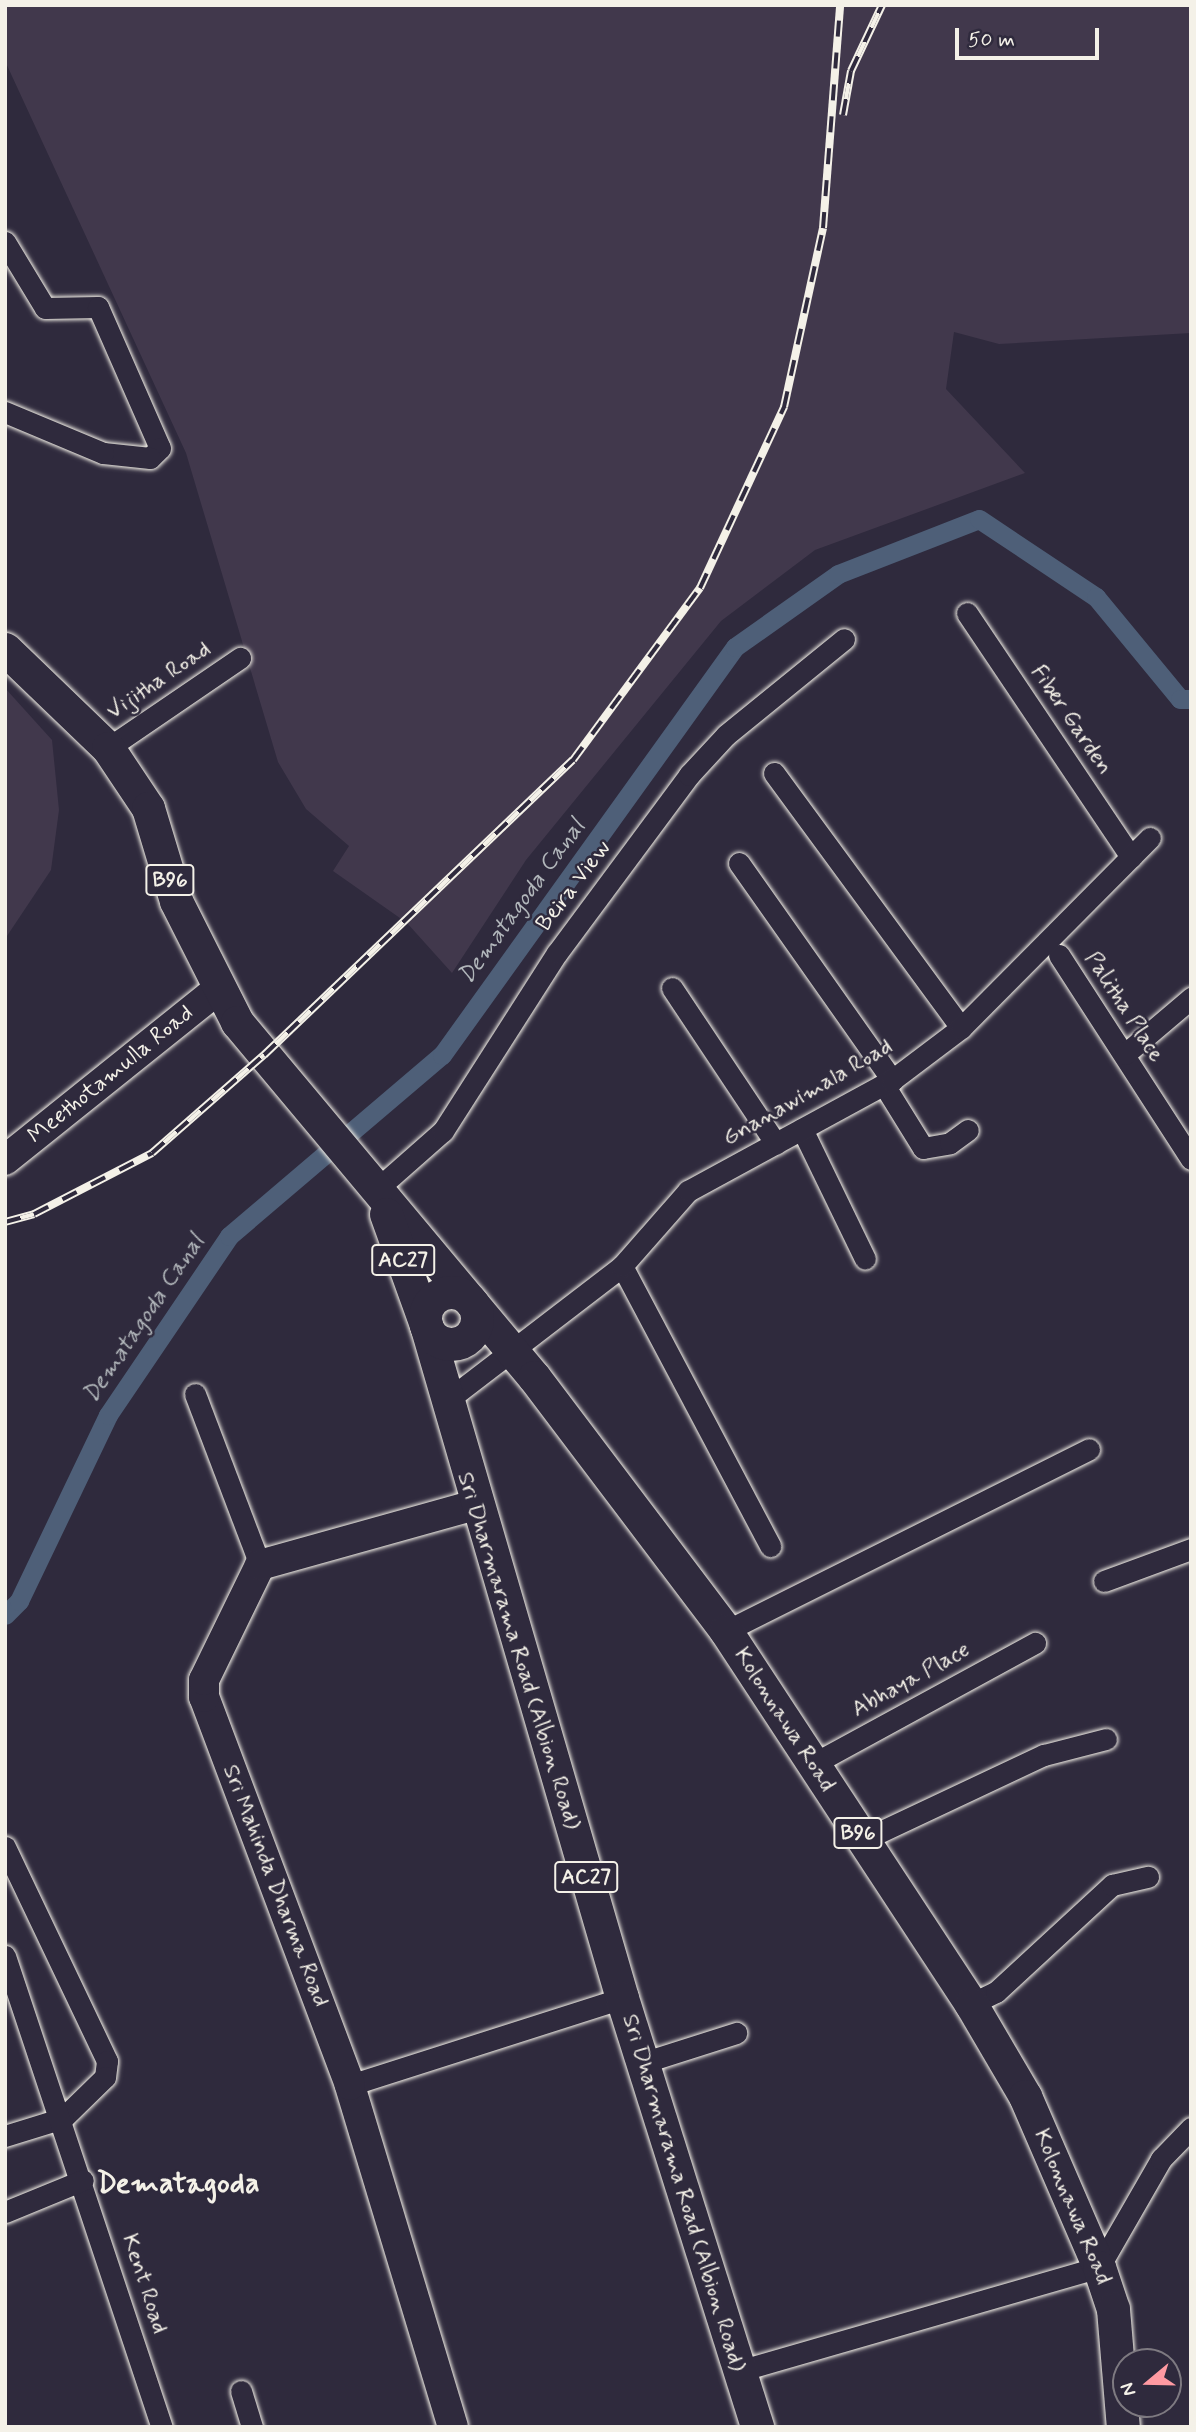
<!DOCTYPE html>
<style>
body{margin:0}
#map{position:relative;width:1196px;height:2432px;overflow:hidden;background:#2f2a3d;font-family:Mynerve,sans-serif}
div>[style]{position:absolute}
.built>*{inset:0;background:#41384c}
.canal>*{height:19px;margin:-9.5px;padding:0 9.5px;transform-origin:9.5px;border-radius:9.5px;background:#4e5f78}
.roads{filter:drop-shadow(0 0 2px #f4f1e8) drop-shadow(0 0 2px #f4f1e8)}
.street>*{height:21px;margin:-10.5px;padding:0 10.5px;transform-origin:10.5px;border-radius:10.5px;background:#2f2a3d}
.secondary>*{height:30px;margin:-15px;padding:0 15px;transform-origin:15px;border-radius:15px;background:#2f2a3d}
.primary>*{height:33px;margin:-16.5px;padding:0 16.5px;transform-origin:16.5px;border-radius:16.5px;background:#2f2a3d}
.primary>.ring{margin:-16.5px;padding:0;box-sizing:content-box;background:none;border:33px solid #2f2a3d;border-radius:50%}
.rail>*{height:8px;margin-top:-4px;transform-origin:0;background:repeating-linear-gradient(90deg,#2f2a3d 0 16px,#f4f1e8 0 32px);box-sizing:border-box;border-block:2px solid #f4f1e8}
span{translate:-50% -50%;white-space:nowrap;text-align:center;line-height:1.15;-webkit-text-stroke:5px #2f2a3d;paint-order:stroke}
.shield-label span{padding:2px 5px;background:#2f2a3d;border:2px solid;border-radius:5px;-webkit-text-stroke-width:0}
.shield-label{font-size:21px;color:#f4f1e8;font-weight:700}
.street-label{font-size:23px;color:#f4f1e8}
.water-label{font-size:24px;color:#b2b7bb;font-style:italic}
.district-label{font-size:30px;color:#f4f1e8;font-weight:700}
.frame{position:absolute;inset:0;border:7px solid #f4f1e8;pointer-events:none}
.north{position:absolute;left:1112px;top:2348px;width:70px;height:70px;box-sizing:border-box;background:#2f2a3d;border:2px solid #7e7a81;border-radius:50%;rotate:251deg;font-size:19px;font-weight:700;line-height:28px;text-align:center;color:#f4f1e8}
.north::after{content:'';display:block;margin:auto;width:24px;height:32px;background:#ff9aa2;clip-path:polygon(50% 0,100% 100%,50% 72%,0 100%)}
.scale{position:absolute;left:955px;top:28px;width:144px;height:32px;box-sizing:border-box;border:4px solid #f4f1e8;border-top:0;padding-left:9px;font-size:21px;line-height:24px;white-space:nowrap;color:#f4f1e8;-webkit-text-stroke:5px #2f2a3d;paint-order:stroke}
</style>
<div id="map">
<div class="built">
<i style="clip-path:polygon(5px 5px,1191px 5px,1191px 333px,999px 344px,954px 332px,946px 389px,1025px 473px,815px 550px,721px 621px,526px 860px,452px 973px,407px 923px,333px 871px,349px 846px,306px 809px,278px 762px,186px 453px,5px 61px)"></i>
<i style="clip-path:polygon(5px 688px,52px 740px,59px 810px,51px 870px,5px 939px)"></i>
</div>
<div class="canal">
<i style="left:5px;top:1615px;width:20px;rotate:-45deg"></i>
<i style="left:19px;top:1601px;width:206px;rotate:-64.4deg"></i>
<i style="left:108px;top:1415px;width:216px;rotate:-55.9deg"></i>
<i style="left:229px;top:1236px;width:280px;rotate:-40.4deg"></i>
<i style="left:442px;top:1055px;width:502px;rotate:-54.32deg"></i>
<i style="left:735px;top:647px;width:126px;rotate:-35.3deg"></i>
<i style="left:838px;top:574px;width:151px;rotate:-21.3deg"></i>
<i style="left:979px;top:519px;width:141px;rotate:33.7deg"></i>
<i style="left:1096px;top:597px;width:132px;rotate:50.5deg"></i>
<i style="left:1180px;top:699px;width:11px"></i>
</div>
<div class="roads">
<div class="street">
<i style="left:5px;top:242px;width:77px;rotate:58.8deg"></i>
<i style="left:45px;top:308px;width:53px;rotate:-1.1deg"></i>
<i style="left:98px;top:307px;width:154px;rotate:66.3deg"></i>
<i style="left:160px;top:448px;width:14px;rotate:135deg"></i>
<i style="left:150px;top:458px;width:47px;rotate:-173.9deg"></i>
<i style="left:103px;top:453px;width:106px;rotate:-157.3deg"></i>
<i style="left:967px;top:613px;width:294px;rotate:56.1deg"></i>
<i style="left:108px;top:748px;width:160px;rotate:-34.3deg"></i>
<i style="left:774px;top:773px;width:316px;rotate:53.7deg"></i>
<i style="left:739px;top:863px;width:266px;rotate:54.8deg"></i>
<i style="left:1059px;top:955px;width:243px;rotate:57.1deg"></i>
<i style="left:672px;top:988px;width:187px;rotate:56.3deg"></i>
<i style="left:1125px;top:1054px;width:87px;rotate:-40.3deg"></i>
<i style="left:884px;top:1085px;width:74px;rotate:58.2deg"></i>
<i style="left:923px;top:1148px;width:27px;rotate:-10deg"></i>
<i style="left:950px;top:1143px;width:22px;rotate:-36deg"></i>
<i style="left:802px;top:1129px;width:144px;rotate:64.1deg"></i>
<i style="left:376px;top:1190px;width:89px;rotate:-41.4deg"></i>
<i style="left:443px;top:1131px;width:211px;rotate:-57.4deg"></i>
<i style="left:557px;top:953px;width:222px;rotate:-53.4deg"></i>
<i style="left:689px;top:775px;width:54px;rotate:-47.2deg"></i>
<i style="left:726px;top:735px;width:152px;rotate:-39.1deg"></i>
<i style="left:622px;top:1266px;width:317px;rotate:62.1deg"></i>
<i style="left:195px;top:1394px;width:183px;rotate:69.2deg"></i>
<i style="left:445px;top:1402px;width:223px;rotate:-37.5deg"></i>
<i style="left:622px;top:1266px;width:100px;rotate:-48.7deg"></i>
<i style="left:688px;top:1191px;width:232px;rotate:-28.6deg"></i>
<i style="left:892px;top:1080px;width:86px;rotate:-37deg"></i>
<i style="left:961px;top:1028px;width:268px;rotate:-45.2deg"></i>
<i style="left:1104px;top:1581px;width:93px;rotate:-20.2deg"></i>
<i style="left:726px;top:1631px;width:406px;rotate:-26.6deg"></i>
<i style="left:813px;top:1764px;width:253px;rotate:-28.6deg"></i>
<i style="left:863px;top:1840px;width:200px;rotate:-25.2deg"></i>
<i style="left:1044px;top:1755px;width:64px;rotate:-14.5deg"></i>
<i style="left:5px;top:1847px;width:237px;rotate:64.5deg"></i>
<i style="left:107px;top:2061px;width:16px;rotate:97deg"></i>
<i style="left:105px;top:2077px;width:59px;rotate:135.7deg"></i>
<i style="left:63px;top:2118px;width:61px;rotate:162.8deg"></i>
<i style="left:5px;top:1956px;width:496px;rotate:71.6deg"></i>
<i style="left:971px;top:2004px;width:28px;rotate:-26deg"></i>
<i style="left:996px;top:1992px;width:158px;rotate:-42.7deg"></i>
<i style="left:1112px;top:1885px;width:37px;rotate:-13deg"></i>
<i style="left:642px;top:2063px;width:99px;rotate:-17.7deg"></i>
<i style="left:350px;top:2085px;width:286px;rotate:-17.7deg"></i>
<i style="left:5px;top:2212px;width:84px;rotate:-22.3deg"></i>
<i style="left:739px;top:2371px;width:375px;rotate:-16.1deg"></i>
<i style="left:1099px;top:2267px;width:125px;rotate:-60.1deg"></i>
<i style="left:1161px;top:2159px;width:43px;rotate:-45.9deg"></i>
<i style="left:241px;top:2391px;width:38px;rotate:73deg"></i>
</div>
<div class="secondary">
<i style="left:5px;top:1160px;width:270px;rotate:-38.7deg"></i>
<i style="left:453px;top:2427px;width:357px;rotate:-106.8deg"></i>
<i style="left:350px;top:2085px;width:415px;rotate:-110.6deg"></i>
<i style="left:204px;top:1697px;width:17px;rotate:-90deg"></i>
<i style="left:204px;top:1680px;width:128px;rotate:-64deg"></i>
<i style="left:260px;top:1565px;width:223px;rotate:-15.6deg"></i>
</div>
<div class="primary">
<i style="left:5px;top:649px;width:143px;rotate:43.9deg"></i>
<i style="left:108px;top:748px;width:72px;rotate:56.3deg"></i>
<i style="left:148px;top:808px;width:97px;rotate:73.2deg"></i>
<i style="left:176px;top:901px;width:136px;rotate:63.2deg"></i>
<i style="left:237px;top:1022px;width:463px;rotate:50.1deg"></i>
<i style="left:534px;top:1377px;width:318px;rotate:52.9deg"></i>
<i style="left:726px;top:1631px;width:446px;rotate:56.7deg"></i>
<i style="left:971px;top:2004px;width:107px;rotate:59.6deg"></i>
<i style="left:1025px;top:2096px;width:186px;rotate:66.6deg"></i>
<i style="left:1099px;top:2267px;width:44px;rotate:71.6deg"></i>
<i style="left:1113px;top:2309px;width:118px;rotate:85.2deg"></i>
<i style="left:386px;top:1214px;width:118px;rotate:70.2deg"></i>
<i style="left:426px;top:1325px;width:701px;rotate:73.76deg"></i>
<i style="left:622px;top:1998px;width:450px;rotate:72.5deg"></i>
<i class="ring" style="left:425px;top:1292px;width:19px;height:19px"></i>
</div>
</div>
<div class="rail">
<i style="left:843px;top:115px;width:45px;rotate:-79.7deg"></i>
<i style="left:851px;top:71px;width:73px;rotate:-64.8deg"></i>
<i style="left:5px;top:1222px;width:30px;rotate:-15deg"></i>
<i style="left:34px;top:1214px;width:133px;rotate:-27.3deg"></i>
<i style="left:152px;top:1153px;width:149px;rotate:-41.2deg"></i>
<i style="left:264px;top:1055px;width:427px;rotate:-43.7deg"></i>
<i style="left:573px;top:760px;width:214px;rotate:-53.6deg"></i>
<i style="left:700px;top:588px;width:200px;rotate:-65.1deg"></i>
<i style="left:784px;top:407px;width:183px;rotate:-77.7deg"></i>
<i style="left:823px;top:228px;width:224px;rotate:-85.6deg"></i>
</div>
<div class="shield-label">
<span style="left:170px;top:880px">B96</span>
<span style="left:403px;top:1260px">AC27</span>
<span style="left:858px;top:1833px">B96</span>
<span style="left:586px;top:1877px">AC27</span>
</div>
<div class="street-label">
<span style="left:159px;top:681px;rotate:-34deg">Vijitha Road</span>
<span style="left:1071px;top:720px;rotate:56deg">Fiber Garden</span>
<span style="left:574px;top:886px;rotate:-53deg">Beira View</span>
<span style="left:1124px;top:1007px;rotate:57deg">Palitha Place</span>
<span style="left:111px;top:1075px;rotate:-39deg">Meethotamulla Road</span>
<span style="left:808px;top:1093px;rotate:-30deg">Gnanawimala Road</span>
<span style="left:518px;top:1651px;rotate:73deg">Sri Dharmarama Road (Albion Road)</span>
<span style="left:911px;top:1680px;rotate:-29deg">Abhaya Place</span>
<span style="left:784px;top:1720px;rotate:57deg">Kolonnawa Road</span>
<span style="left:275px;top:1886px;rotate:69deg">Sri Mahinda Dharma Road</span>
<span style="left:683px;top:2193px;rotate:73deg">Sri Dharmarama Road (Albion Road)</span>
<span style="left:1072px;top:2207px;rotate:67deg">Kolonnawa Road</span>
<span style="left:144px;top:2284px;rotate:72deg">Kent Road</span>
</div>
<div class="water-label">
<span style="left:522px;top:902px;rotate:-54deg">Dematagoda Canal</span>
<span style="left:144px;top:1319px;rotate:-56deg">Dematagoda Canal</span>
</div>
<div class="district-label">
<span style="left:178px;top:2184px">Dematagoda</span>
</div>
<div class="frame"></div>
<div class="north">N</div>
<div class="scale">50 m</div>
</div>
